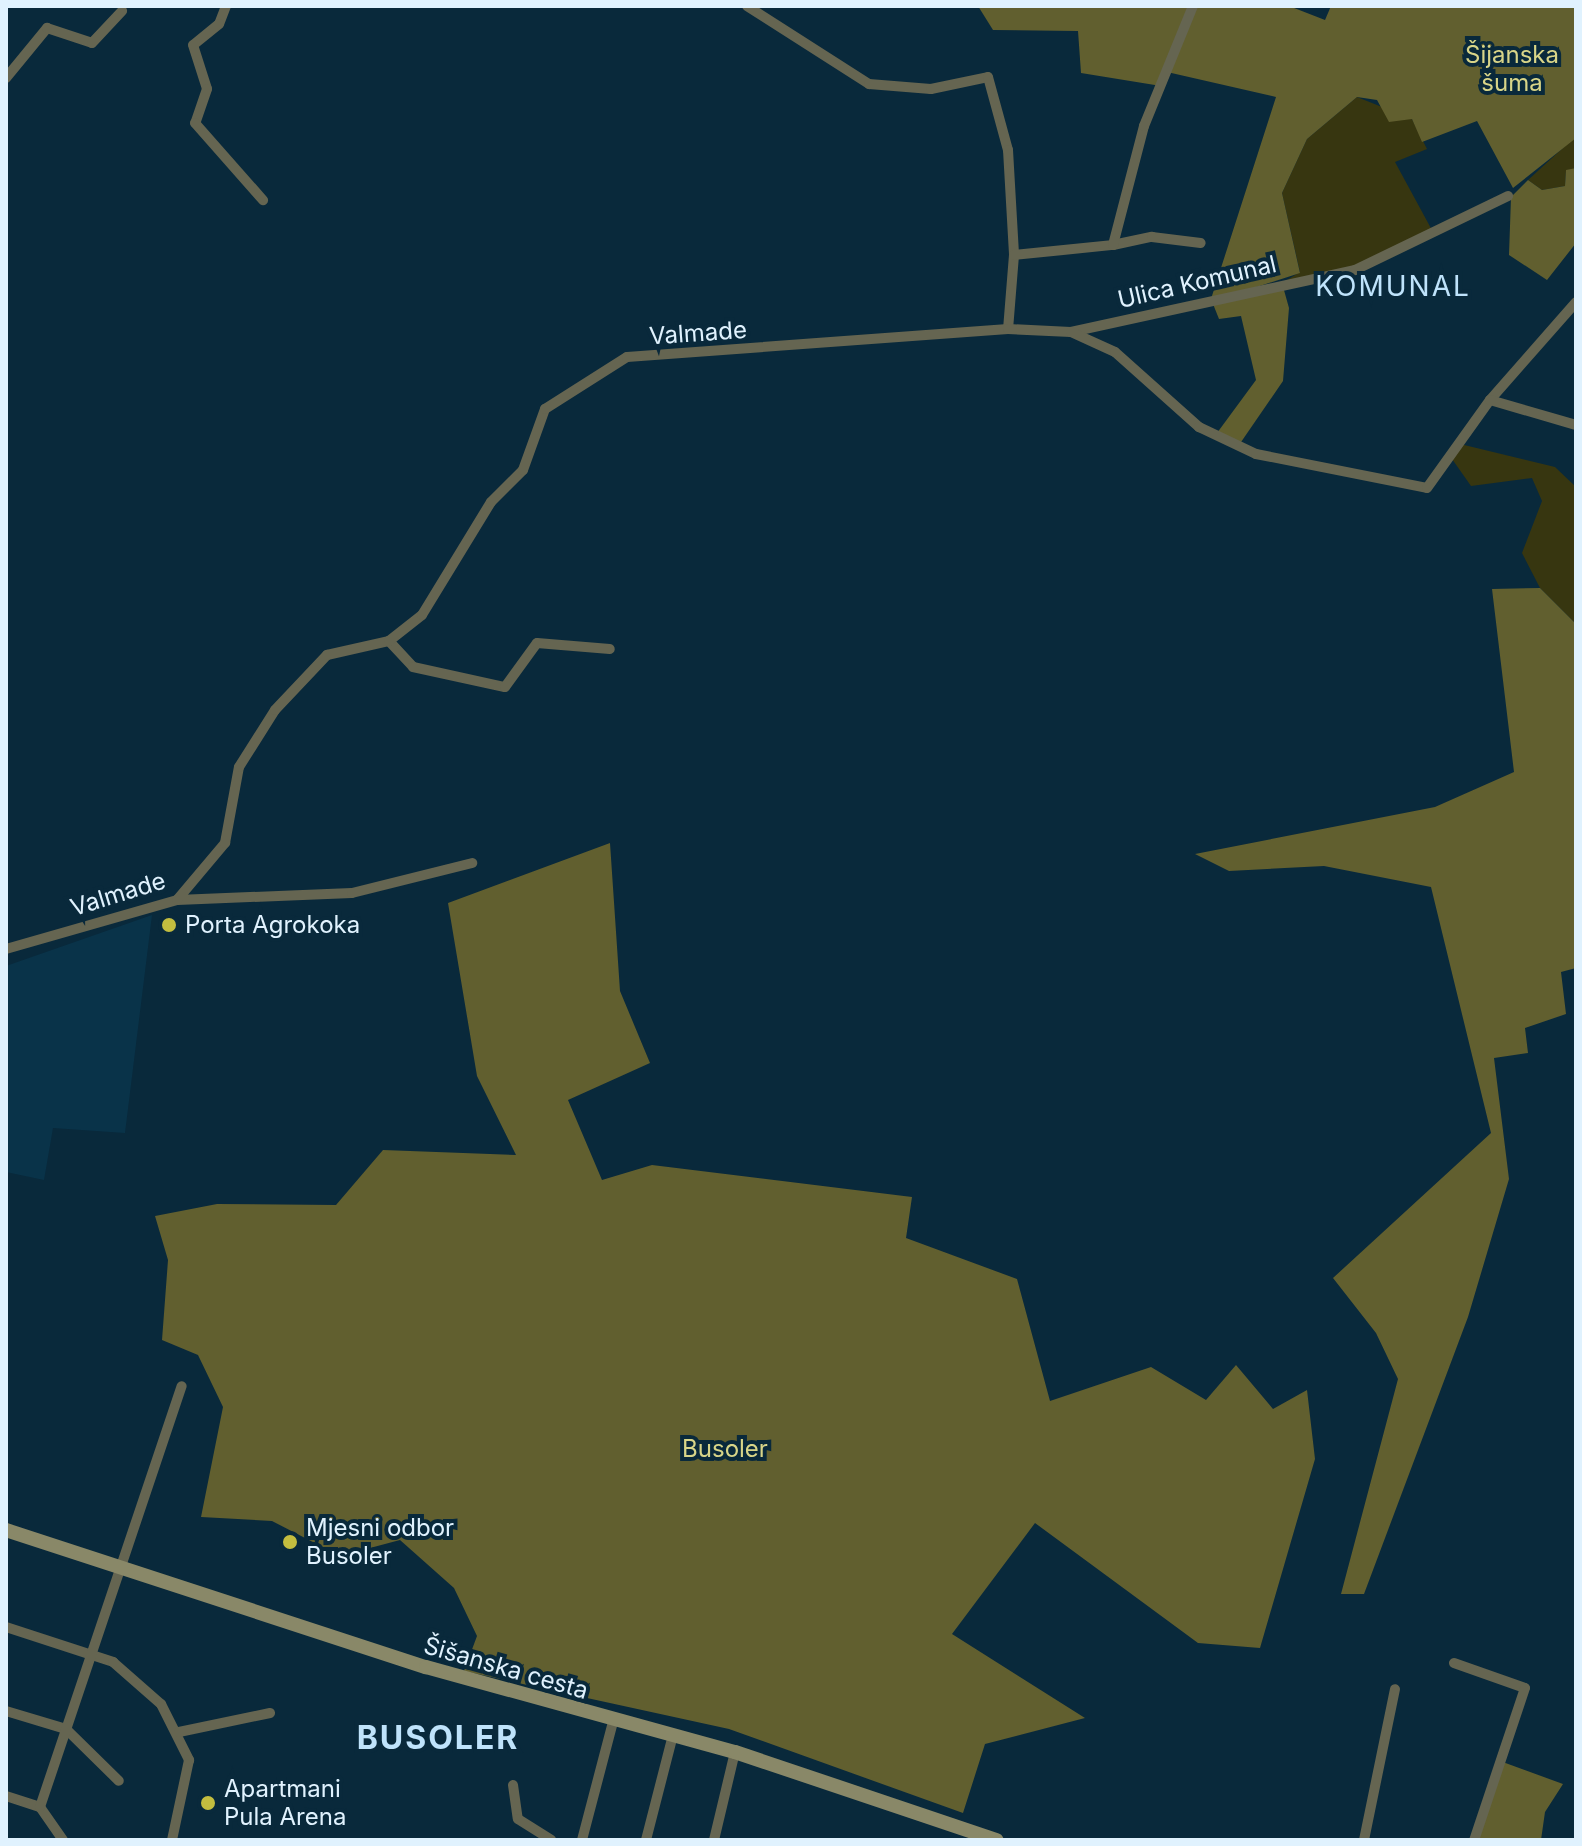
<!DOCTYPE html>
<meta charset="utf-8">
<style>
body{margin:0}
#map{position:relative;width:1582px;height:1846px;overflow:hidden;background:#09293b;font-family:Inter,sans-serif}
div>[style]{position:absolute}
.built>*{inset:0;background:#093349}
.green>*{inset:0;background:#373610}
.forest>*{inset:0;background:#615f2f}
.minor>*{height:10px;margin:-5px;padding:0 5px;transform-origin:5px;border-radius:5px;background:#656551}
.secondary>*{height:14px;margin:-7px;padding:0 7px;transform-origin:7px;border-radius:7px;background:#898868}
.dots>*{width:22px;height:22px;translate:-50% -50%;box-sizing:border-box;border:4px solid #09293b;border-radius:50%}
span{translate:-50% -50%;white-space:nowrap;text-align:center;line-height:1.15;-webkit-text-stroke:8px #09293b;paint-order:stroke}
.park-label{font-size:24px;color:#d8d588}
.street-label{font-size:24px;color:#e0f2fe}
.poi-label{font-size:24px;color:#e0f2fe}
.left{translate:0 -50%;text-align:left}
.quarter-label{font-size:28px;color:#bfe3fb;letter-spacing:2px}
.district-label{font-size:32px;color:#bfe3fb;font-weight:700;letter-spacing:2px}
.frame{position:absolute;inset:0;border:8px solid #e0f2fe;pointer-events:none}
</style>
<div id="map">
<div class="built">
<i style="clip-path:polygon(152px 915px,125px 1133px,53px 1128px,44px 1180px,6px 1172px,6px 966px)"></i>
</div>
<div class="green">
<i style="clip-path:polygon(1357px 97px,1412px 119px,1427px 149px,1395px 162px,1433px 232px,1355px 270px,1282px 283px,1300px 272px,1282px 193px,1307px 139px)"></i>
<i style="clip-path:polygon(1576px 136px,1576px 168px,1566px 171px,1565px 186px,1542px 190px,1528px 180px)"></i>
<i style="clip-path:polygon(1456px 443px,1555px 467px,1576px 487px,1576px 624px,1540px 588px,1522px 553px,1542px 501px,1532px 478px,1471px 486px,1452px 459px)"></i>
</div>
<div class="forest">
<i style="clip-path:polygon(978px 6px,1289px 6px,1325px 20px,1331px 6px,1576px 6px,1576px 138px,1513px 188px,1477px 121px,1422px 142px,1412px 119px,1389px 122px,1377px 100px,1357px 97px,1307px 139px,1282px 193px,1300px 273px,1210px 302px,1276px 97px,1167px 72px,1161px 86px,1081px 73px,1078px 31px,993px 30px)"></i>
<i style="clip-path:polygon(1576px 168px,1576px 243px,1547px 280px,1509px 255px,1511px 197px,1528px 180px,1542px 190px,1565px 186px,1566px 170px)"></i>
<i style="clip-path:polygon(1282px 283px,1289px 308px,1283px 381px,1239px 445px,1217px 433px,1256px 380px,1241px 316px,1219px 319px,1213px 304px)"></i>
<i style="clip-path:polygon(1540px 588px,1576px 624px,1576px 968px,1561px 972px,1566px 1014px,1525px 1028px,1528px 1053px,1494px 1058px,1509px 1179px,1468px 1317px,1364px 1594px,1341px 1594px,1398px 1379px,1376px 1333px,1333px 1278px,1491px 1133px,1431px 887px,1324px 866px,1229px 871px,1195px 854px,1435px 807px,1514px 772px,1492px 589px)"></i>
<i style="clip-path:polygon(610px 843px,620px 991px,650px 1063px,568px 1100px,602px 1180px,652px 1165px,912px 1197px,906px 1238px,1017px 1279px,1050px 1401px,1151px 1367px,1206px 1400px,1236px 1365px,1273px 1409px,1307px 1390px,1315px 1459px,1260px 1648px,1198px 1643px,1035px 1523px,952px 1634px,1085px 1718px,985px 1744px,963px 1813px,729px 1729px,464px 1671px,477px 1636px,454px 1588px,400px 1540px,340px 1556px,272px 1521px,201px 1517px,223px 1407px,198px 1355px,162px 1340px,168px 1260px,155px 1216px,217px 1204px,336px 1205px,383px 1150px,516px 1155px,477px 1076px,448px 903px)"></i>
<i style="clip-path:polygon(1500px 1761px,1563px 1784px,1545px 1812px,1541px 1840px,1474px 1840px)"></i>
</div>
<div class="minor">
<i style="left:226px;top:6px;width:19px;rotate:111deg"></i>
<i style="left:219px;top:24px;width:33px;rotate:141deg"></i>
<i style="left:193px;top:45px;width:46px;rotate:72.3deg"></i>
<i style="left:207px;top:89px;width:36px;rotate:109deg"></i>
<i style="left:195px;top:123px;width:103px;rotate:48.6deg"></i>
<i style="left:747px;top:6px;width:145px;rotate:32.6deg"></i>
<i style="left:869px;top:84px;width:62px;rotate:4.6deg"></i>
<i style="left:931px;top:89px;width:58px;rotate:-11.9deg"></i>
<i style="left:988px;top:77px;width:76px;rotate:74.7deg"></i>
<i style="left:1008px;top:150px;width:105px;rotate:86.7deg"></i>
<i style="left:1014px;top:255px;width:74px;rotate:94.6deg"></i>
<i style="left:6px;top:78px;width:65px;rotate:-50.6deg"></i>
<i style="left:47px;top:28px;width:47px;rotate:18.4deg"></i>
<i style="left:92px;top:43px;width:44px;rotate:-46.8deg"></i>
<i style="left:1113px;top:245px;width:40px;rotate:-12deg"></i>
<i style="left:1152px;top:237px;width:49px;rotate:7deg"></i>
<i style="left:1014px;top:255px;width:100px;rotate:-5.8deg"></i>
<i style="left:1113px;top:245px;width:123px;rotate:-75.4deg"></i>
<i style="left:1144px;top:126px;width:130px;rotate:-67.8deg"></i>
<i style="left:1071px;top:332px;width:291px;rotate:-12.3deg"></i>
<i style="left:1355px;top:270px;width:170px;rotate:-25.8deg"></i>
<i style="left:1490px;top:400px;width:130px;rotate:-48.7deg"></i>
<i style="left:389px;top:641px;width:35px;rotate:47deg"></i>
<i style="left:413px;top:667px;width:94px;rotate:12.3deg"></i>
<i style="left:505px;top:687px;width:54px;rotate:-54deg"></i>
<i style="left:537px;top:643px;width:73px;rotate:4.7deg"></i>
<i style="left:177px;top:900px;width:175px;rotate:-2.3deg"></i>
<i style="left:352px;top:893px;width:124px;rotate:-14deg"></i>
<i style="left:6px;top:949px;width:178px;rotate:-16deg"></i>
<i style="left:177px;top:900px;width:75px;rotate:-49.9deg"></i>
<i style="left:225px;top:843px;width:77px;rotate:-79.6deg"></i>
<i style="left:239px;top:767px;width:67px;rotate:-57.7deg"></i>
<i style="left:275px;top:710px;width:76px;rotate:-46.6deg"></i>
<i style="left:327px;top:655px;width:64px;rotate:-12.7deg"></i>
<i style="left:389px;top:641px;width:42px;rotate:-38.2deg"></i>
<i style="left:422px;top:615px;width:132px;rotate:-58.6deg"></i>
<i style="left:491px;top:502px;width:45px;rotate:-45deg"></i>
<i style="left:523px;top:470px;width:65px;rotate:-70.2deg"></i>
<i style="left:545px;top:409px;width:97px;rotate:-32.4deg"></i>
<i style="left:627px;top:357px;width:382px;rotate:-4.2deg"></i>
<i style="left:1008px;top:329px;width:63px;rotate:2.7deg"></i>
<i style="left:1071px;top:332px;width:48px;rotate:24.4deg"></i>
<i style="left:1115px;top:352px;width:113px;rotate:41.8deg"></i>
<i style="left:1199px;top:427px;width:63px;rotate:25.3deg"></i>
<i style="left:1256px;top:454px;width:174px;rotate:11.2deg"></i>
<i style="left:1427px;top:488px;width:108px;rotate:-54.4deg"></i>
<i style="left:1490px;top:400px;width:90px;rotate:16.2deg"></i>
<i style="left:6px;top:1627px;width:113px;rotate:18.1deg"></i>
<i style="left:113px;top:1662px;width:64px;rotate:41.2deg"></i>
<i style="left:161px;top:1704px;width:63px;rotate:63.4deg"></i>
<i style="left:189px;top:1760px;width:82px;rotate:102deg"></i>
<i style="left:1454px;top:1663px;width:75px;rotate:19.4deg"></i>
<i style="left:1525px;top:1688px;width:160px;rotate:108.5deg"></i>
<i style="left:6px;top:1711px;width:63px;rotate:16.7deg"></i>
<i style="left:66px;top:1729px;width:74px;rotate:44.5deg"></i>
<i style="left:179px;top:1732px;width:93px;rotate:-11.8deg"></i>
<i style="left:513px;top:1785px;width:34px;rotate:82deg"></i>
<i style="left:518px;top:1819px;width:39px;rotate:32deg"></i>
<i style="left:6px;top:1796px;width:36px;rotate:18deg"></i>
<i style="left:40px;top:1807px;width:40px;rotate:55.1deg"></i>
<i style="left:40px;top:1807px;width:444px;rotate:-71.4deg"></i>
<i style="left:582px;top:1840px;width:122px;rotate:-75.3deg"></i>
<i style="left:646px;top:1840px;width:108px;rotate:-75.6deg"></i>
<i style="left:714px;top:1840px;width:90px;rotate:-76.6deg"></i>
<i style="left:1364px;top:1840px;width:154px;rotate:-78.4deg"></i>
</div>
<div class="secondary">
<i style="left:6px;top:1530px;width:442px;rotate:18.1deg"></i>
<i style="left:426px;top:1667px;width:320px;rotate:15.4deg"></i>
<i style="left:735px;top:1752px;width:276px;rotate:18.6deg"></i>
</div>
<div class="dots">
<i style="left:169px;top:925px;background:#c3bd3f"></i>
<i style="left:290px;top:1542px;background:#c3bd3f"></i>
<i style="left:208px;top:1803px;background:#c3bd3f"></i>
</div>
<div class="park-label">
<span style="left:1512px;top:69px">Šijanska<br>šuma</span>
<span style="left:725px;top:1449px">Busoler</span>
</div>
<div class="street-label">
<span style="left:1197px;top:282px;rotate:-13deg">Ulica Komunal</span>
<span style="left:698px;top:333px;rotate:-4deg">Valmade</span>
<span style="left:118px;top:894px;rotate:-17deg">Valmade</span>
<span style="left:506px;top:1668px;rotate:16deg">Šišanska cesta</span>
</div>
<div class="poi-label">
<span class="left" style="left:185px;top:925px">Porta Agrokoka</span>
<span class="left" style="left:306px;top:1542px">Mjesni odbor<br>Busoler</span>
<span class="left" style="left:224px;top:1803px">Apartmani<br>Pula Arena</span>
</div>
<div class="quarter-label">
<span style="left:1393px;top:286px">KOMUNAL</span>
</div>
<div class="district-label">
<span style="left:438px;top:1738px">BUSOLER</span>
</div>
<div class="frame"></div>
</div>
